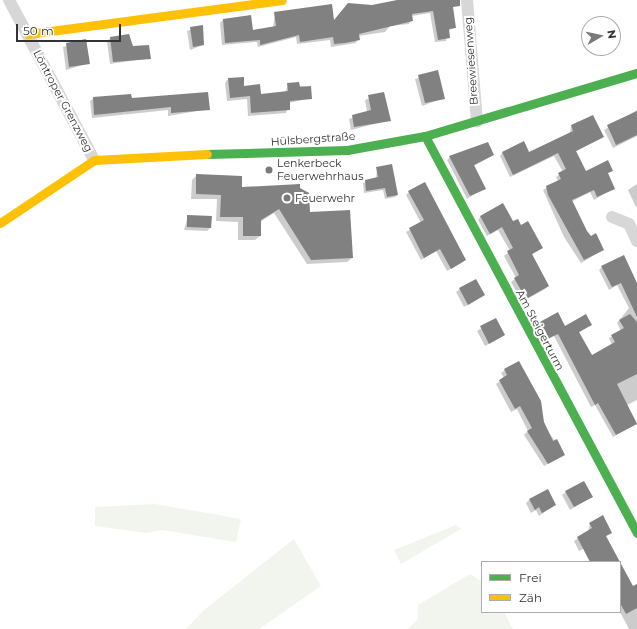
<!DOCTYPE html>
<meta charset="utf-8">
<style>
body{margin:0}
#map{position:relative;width:637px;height:629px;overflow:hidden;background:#fff;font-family:Montserrat,sans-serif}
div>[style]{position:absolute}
.green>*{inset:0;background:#f1f5ed}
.shadow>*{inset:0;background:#0003}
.building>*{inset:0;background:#818181}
.street>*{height:12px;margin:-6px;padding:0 6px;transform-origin:6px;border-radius:6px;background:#d7d7d7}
.fast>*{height:9px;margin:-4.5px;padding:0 4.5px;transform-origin:4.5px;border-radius:4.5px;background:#4caf50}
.slow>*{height:9px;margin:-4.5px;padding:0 4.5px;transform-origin:4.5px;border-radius:4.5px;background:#ffc107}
.dots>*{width:11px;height:11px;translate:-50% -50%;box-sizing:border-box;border:2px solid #fff;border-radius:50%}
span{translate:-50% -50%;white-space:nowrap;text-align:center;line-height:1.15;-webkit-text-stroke:4px #fff;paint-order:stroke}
.street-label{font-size:11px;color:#333}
.poi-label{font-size:11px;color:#333}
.left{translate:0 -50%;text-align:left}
.legend{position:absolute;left:481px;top:561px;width:140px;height:52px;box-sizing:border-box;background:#fff;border:1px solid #adadad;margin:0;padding:5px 7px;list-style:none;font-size:12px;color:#333}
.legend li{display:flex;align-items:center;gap:8px;height:20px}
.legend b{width:20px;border:1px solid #adadad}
.north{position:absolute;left:581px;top:16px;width:40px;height:40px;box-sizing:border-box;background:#fff;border:1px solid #adadad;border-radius:50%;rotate:81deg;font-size:11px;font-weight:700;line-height:16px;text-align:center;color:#333}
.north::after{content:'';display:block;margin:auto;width:14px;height:18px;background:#7a7a7a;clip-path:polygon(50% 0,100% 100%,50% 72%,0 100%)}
.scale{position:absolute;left:16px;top:24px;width:105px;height:18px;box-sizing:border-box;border:2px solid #333;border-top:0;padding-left:5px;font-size:12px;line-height:14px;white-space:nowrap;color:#333;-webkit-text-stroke:3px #fff;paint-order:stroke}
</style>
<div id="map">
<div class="green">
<i style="clip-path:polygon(155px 504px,241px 519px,236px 542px,162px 530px,146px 533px,95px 526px,95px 507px)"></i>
<i style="clip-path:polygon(456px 525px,461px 529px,401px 564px,394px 550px)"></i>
<i style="clip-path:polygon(294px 539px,321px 586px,259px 629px,186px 629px,204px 610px)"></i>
<i style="clip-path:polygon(470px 574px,482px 582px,482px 612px,504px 612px,513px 629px,408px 629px,418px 619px,418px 605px)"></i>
</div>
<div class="shadow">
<i style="clip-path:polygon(415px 0,451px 0,455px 27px,448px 31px,446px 41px,435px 42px,430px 13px,412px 16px,409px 24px,390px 26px,385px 32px,358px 36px,356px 43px,331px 47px,330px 40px,297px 44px,296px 37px,258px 47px,257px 42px,222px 45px,220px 23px,223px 20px,252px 31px,273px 27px,275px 13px,333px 21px,372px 6px)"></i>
<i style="clip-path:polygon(202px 26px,203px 45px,190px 50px,187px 31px)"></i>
<i style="clip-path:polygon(110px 38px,132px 47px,150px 58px,110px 64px,107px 41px)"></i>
<i style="clip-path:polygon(86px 40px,89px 63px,66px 70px,63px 47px)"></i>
<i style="clip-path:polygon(437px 71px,444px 98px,422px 106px,415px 79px)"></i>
<i style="clip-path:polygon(228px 79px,260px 95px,285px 93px,288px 84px,310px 87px,311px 98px,289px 103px,286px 113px,248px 116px,247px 99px,227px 101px,225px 83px)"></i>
<i style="clip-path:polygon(384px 93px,390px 120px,351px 130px,349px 119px,367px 112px,365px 100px)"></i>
<i style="clip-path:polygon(94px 98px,131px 99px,209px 109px,168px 116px,168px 110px,92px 118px,90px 101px)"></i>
<i style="clip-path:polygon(637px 110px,637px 136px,613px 148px,604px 130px)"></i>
<i style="clip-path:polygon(593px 116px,603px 137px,575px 152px,585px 172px,612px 170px,607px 174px,614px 188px,594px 200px,590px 192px,571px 202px,586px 232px,603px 250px,581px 263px,564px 237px,543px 190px,558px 181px,556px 177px,563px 172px,554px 156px,510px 177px,500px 156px,503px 152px,528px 153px,570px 133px,571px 126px)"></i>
<i style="clip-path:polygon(493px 155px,474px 166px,484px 188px,467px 199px,447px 160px,450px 157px)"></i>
<i style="clip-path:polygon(377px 168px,397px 195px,395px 197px,385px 199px,383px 190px,364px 193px,363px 183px,376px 179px)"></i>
<i style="clip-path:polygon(197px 175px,241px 188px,299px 189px,309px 213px,352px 258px,347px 262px,307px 264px,274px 213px,260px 222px,260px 236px,255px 240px,238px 240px,238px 222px,216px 221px,217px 199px,191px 199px,192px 180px)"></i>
<i style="clip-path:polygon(637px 184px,637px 206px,636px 207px,628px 190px)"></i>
<i style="clip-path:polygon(409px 192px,464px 260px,461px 263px,447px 271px,436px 251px,421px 260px,406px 232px,421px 223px,406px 195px)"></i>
<i style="clip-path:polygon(188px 216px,210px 228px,207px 231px,184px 230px)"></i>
<i style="clip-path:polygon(481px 216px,521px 227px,542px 248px,531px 255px,548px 286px,545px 289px,522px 302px,511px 282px,516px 278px,504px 256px,510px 251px,498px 230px,487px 236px,478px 220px)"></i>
<i style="clip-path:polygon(602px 267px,637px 283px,637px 400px,627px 405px,637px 423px,613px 437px,595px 405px,591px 407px,554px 336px,544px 342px,536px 327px,539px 324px,565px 327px,590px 325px,578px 333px,591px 357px,612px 345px,609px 338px,621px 331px,617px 323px,629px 308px,617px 285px,609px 290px,599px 270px)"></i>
<i style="clip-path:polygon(460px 289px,484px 295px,464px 307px,456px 292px)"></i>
<i style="clip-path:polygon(496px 319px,504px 335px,485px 346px,477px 331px)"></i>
<i style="clip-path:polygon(505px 370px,564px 454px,544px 466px,524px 435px,528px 431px,517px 409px,511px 412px,496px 384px,504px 378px,501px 373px)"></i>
<i style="clip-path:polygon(566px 492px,591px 497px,570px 510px,562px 495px)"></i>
<i style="clip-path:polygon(529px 500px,555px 505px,539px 516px,536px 510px,531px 513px,526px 503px)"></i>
<i style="clip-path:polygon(590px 524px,611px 532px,605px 537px,619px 562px,593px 562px,585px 548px,579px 551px,574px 541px,588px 531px)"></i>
<i style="clip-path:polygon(620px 565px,637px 596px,637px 629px,629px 629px,620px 612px)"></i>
</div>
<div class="building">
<i style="clip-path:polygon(397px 0,460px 0,460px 6px,453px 7px,456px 28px,449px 29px,450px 38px,438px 40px,433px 11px,412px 14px,413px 21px,359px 34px,360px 40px,345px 43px,334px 44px,333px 37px,300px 42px,299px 35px,260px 45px,260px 40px,225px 43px,223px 19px,251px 15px,253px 30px,276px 26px,274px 12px,332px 4px,334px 20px,348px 3px,372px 5px)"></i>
<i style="clip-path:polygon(203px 25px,204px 45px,193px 47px,190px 27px)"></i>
<i style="clip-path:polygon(129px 34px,133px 46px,149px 45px,151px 59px,113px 62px,110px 37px)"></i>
<i style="clip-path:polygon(86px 39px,90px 64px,69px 67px,66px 43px)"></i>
<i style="clip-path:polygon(438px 70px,445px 99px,425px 103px,418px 75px)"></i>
<i style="clip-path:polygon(244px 77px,244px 86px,260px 84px,261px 94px,288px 91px,287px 83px,299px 82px,300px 87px,311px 86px,312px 99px,290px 101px,290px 110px,251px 113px,250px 96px,230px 98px,228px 78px)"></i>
<i style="clip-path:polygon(208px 92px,210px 110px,171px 113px,171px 107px,94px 115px,93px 97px,131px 94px,132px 98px)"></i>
<i style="clip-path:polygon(384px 92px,391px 121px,354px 127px,352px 115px,371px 110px,368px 95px)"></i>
<i style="clip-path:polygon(637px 111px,637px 135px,616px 145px,607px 125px)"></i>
<i style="clip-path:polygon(593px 115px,604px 137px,576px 151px,586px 171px,608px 160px,613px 171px,608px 173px,615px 189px,597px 197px,594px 190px,572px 200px,587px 231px,591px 236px,596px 233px,604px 250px,584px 260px,548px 195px,546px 186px,561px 179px,558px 173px,566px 169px,558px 153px,513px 175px,502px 152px,524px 141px,529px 152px,573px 131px,571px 125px)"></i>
<i style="clip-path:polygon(488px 142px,494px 155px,474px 165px,486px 189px,470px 196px,449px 156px)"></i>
<i style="clip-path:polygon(392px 164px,398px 195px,387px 197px,385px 188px,366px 191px,365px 180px,378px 177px,376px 167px)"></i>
<i style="clip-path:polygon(196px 174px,242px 176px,242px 187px,300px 184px,300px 188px,309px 193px,310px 212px,350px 210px,353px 258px,311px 260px,279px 209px,261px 220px,261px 236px,243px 236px,243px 217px,220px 217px,221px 195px,196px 194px)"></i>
<i style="clip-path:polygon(425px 182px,466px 260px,451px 269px,440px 249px,424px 258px,409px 228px,424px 220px,408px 191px)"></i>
<i style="clip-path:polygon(503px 203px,513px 221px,518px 219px,521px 225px,528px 221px,543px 248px,532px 254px,549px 286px,526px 299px,514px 278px,519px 275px,507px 251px,513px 248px,502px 227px,490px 234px,480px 216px)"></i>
<i style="clip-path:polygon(187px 215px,212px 216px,211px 228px,187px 227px)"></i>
<i style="clip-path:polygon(624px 255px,637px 283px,637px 317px,621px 283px,612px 287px,601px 266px)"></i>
<i style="clip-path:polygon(476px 279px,485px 295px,468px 305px,459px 288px)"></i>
<i style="clip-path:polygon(558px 312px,565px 326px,586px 314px,592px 325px,579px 332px,592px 355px,615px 342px,611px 335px,624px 328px,619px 320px,630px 314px,637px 322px,637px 374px,617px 384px,637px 424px,616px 435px,598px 403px,595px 405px,558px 334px,547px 339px,538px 323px)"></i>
<i style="clip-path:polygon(496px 318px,505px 335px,489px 344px,480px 326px)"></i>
<i style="clip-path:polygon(519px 361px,541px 401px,544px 422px,553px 441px,557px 439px,565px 455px,548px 464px,527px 431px,532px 428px,520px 406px,515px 409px,499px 380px,507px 375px,504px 369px)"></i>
<i style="clip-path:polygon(584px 481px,593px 497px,574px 507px,565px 491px)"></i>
<i style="clip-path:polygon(548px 489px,556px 505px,542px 513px,539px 507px,535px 510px,529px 499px)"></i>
<i style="clip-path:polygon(603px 515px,612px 533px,606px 536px,620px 562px,590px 562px,577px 537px,592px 528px,589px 523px)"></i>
<i style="clip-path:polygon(620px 562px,633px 586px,637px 584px,637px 608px,626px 614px,620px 603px)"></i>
</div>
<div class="street">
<i style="left:9px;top:0;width:181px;rotate:62deg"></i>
<i style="left:467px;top:0;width:122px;rotate:85.3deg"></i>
<i style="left:612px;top:217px;width:18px;rotate:22deg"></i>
<i style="left:629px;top:224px;width:19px;rotate:65deg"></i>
</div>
<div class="fast">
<i style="left:425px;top:136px;width:450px;rotate:61.9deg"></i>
<i style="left:207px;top:154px;width:140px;rotate:-1.6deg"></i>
<i style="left:347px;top:150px;width:79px;rotate:-10.2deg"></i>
<i style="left:425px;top:136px;width:221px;rotate:-16.6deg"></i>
</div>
<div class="slow">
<i style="left:28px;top:34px;width:256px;rotate:-7.6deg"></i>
<i style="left:0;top:223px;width:113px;rotate:-33.8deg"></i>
<i style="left:94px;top:160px;width:113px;rotate:-3deg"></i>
</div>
<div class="dots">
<i style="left:269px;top:170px;background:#7a7a7a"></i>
<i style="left:287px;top:198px;background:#7a7a7a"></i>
</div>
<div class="street-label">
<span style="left:471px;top:61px;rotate:-94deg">Breewiesenweg</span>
<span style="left:63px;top:101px;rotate:62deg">Löntroper Grenzweg</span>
<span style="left:313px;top:139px;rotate:-4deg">Hülsbergstraße</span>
<span style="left:540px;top:330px;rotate:62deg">Am Steigerturm</span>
</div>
<div class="poi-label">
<span class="left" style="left:277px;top:170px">Lenkerbeck<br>Feuerwehrhaus</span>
<span class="left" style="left:295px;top:198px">Feuerwehr</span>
</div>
<ul class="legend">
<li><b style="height:5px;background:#4caf50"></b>Frei</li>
<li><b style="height:5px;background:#ffc107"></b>Zäh</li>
</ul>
<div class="north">N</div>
<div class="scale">50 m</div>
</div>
